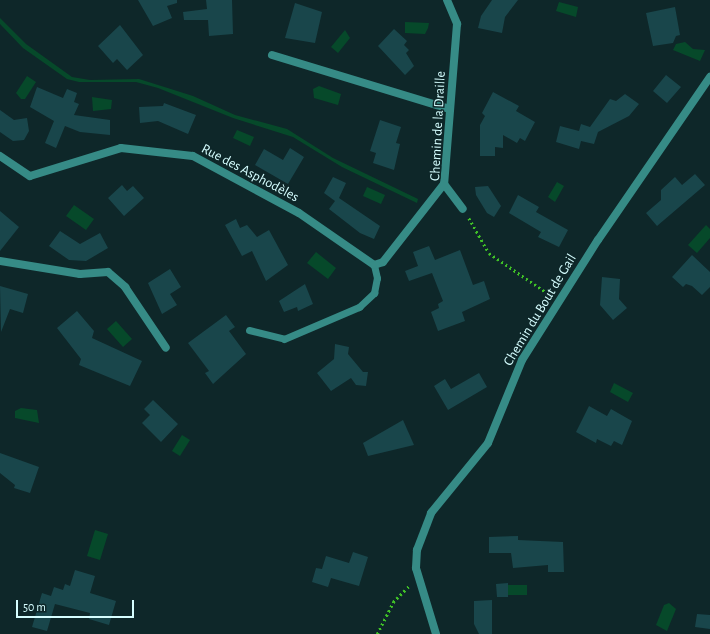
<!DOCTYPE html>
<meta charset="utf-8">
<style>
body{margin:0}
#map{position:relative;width:710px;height:634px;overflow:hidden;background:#0e2729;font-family:"Alegreya Sans",sans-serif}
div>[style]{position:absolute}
.water>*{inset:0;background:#06492a}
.building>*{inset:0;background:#19464b}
.path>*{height:2.5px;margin-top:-1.25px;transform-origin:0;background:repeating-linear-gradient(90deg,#40c227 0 2px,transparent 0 5px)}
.service>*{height:7px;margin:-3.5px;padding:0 3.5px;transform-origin:3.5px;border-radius:3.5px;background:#368b86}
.minor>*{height:8px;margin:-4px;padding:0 4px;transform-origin:4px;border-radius:4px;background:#368b86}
span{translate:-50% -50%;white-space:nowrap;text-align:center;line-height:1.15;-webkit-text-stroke:3px #0e2729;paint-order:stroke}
.street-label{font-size:14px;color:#d6feff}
.scale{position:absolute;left:16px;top:600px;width:118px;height:18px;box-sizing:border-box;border:2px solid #d6feff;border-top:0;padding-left:5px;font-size:12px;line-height:14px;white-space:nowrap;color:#d6feff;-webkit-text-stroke:3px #0e2729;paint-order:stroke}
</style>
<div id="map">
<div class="water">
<i style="clip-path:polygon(559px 2px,578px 7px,576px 17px,556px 11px)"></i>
<i style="clip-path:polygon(0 18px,26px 44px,72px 77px,90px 80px,139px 79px,193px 96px,235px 115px,287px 129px,333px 158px,418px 199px,417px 203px,342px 167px,293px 137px,233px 118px,158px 88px,136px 82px,79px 82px,67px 79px,23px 48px,0 24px)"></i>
<i style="clip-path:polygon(405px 22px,429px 23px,428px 28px,425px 34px,405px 33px)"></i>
<i style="clip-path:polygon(345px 30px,350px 38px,338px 53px,331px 47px)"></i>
<i style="clip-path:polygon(685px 42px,693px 49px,705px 50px,700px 61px,673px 50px,676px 44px)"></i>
<i style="clip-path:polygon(27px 76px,36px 82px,25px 99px,21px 99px,16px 93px)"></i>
<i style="clip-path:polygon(319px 86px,341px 94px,338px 105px,314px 98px,313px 89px)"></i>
<i style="clip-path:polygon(92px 97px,112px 100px,111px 109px,93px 111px)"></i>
<i style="clip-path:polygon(237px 130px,254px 137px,250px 146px,233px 138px)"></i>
<i style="clip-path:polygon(557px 182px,564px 186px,555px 202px,548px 197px)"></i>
<i style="clip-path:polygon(367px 187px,385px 195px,381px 204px,363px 196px)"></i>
<i style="clip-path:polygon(74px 205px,94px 219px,86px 230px,66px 216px)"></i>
<i style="clip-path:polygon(706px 225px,710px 229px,710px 238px,697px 253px,688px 245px)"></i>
<i style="clip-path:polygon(316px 252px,336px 268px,328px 279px,307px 263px)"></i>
<i style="clip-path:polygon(116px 321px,132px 339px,123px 347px,107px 329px)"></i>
<i style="clip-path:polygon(614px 383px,633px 393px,628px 402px,610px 392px)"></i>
<i style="clip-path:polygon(21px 408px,37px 410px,39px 423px,15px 418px,15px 411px)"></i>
<i style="clip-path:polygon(182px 435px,190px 440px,180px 456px,172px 451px)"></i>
<i style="clip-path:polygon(95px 530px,108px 534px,100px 560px,87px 556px)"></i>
<i style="clip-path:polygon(508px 585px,527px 585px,527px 595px,508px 595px)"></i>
<i style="clip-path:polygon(669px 603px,676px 609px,667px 631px,656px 625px,664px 605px)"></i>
</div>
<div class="building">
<i style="clip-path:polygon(138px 0,177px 0,177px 3px,167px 6px,172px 18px,153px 26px)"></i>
<i style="clip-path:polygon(206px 0,232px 0,233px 34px,209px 36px,208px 20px,184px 20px,183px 12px,207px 9px)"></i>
<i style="clip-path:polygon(492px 0,518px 0,505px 17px,502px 33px,478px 28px,481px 16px)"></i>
<i style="clip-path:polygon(295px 3px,322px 12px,315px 43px,285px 38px)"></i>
<i style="clip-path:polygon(675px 7px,680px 35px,676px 36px,673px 43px,653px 46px,646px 13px)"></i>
<i style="clip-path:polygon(120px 25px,143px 55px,127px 70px,117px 59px,113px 63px,98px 46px)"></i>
<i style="clip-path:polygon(394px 29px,407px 41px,404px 45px,409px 50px,406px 53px,414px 66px,405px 75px,378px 46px)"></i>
<i style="clip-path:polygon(666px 75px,681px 87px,667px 103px,653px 91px)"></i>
<i style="clip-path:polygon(37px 87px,63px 98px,67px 89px,77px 93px,74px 102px,79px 104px,74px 115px,110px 120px,110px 135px,80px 132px,65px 126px,56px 148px,45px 143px,54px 121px,30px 107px)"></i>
<i style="clip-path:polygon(493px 92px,519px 106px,516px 111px,535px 122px,525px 141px,520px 138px,517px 143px,503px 135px,503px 148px,495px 147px,495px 156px,480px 156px,480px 125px,485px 116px,482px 113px)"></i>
<i style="clip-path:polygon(625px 94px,639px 104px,629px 116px,598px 132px,594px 144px,581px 141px,579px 149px,556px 142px,560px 126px,579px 131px,581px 124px,590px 127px,610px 99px,616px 101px)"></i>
<i style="clip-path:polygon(164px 103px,196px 115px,188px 134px,158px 121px,140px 123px,139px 107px,163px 106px)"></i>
<i style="clip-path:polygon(0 110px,14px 120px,27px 118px,29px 131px,24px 140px,13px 141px,0 132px)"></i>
<i style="clip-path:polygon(380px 120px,401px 127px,396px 143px,400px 144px,394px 170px,373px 163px,376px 153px,370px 151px)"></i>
<i style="clip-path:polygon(290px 148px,304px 157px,288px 184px,255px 165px,264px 149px,283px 160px)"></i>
<i style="clip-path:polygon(695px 174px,705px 185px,657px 226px,646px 213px,661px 200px,661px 190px,675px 177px,682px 185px)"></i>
<i style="clip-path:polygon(333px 177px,346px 183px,339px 198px,380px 226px,374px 239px,360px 233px,329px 209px,335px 201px,324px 193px)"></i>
<i style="clip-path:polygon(122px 185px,127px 191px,133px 186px,144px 198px,124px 216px,108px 198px)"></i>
<i style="clip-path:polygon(488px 186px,501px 206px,494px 217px,487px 213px,476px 195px,475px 187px)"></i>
<i style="clip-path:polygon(518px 195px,539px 207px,536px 212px,568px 230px,559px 247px,538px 237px,541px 232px,509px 213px)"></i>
<i style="clip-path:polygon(0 211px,19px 227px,0 251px)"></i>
<i style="clip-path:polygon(236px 219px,240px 228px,247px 225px,257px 237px,269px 230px,288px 265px,266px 281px,252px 251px,242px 256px,225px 225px)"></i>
<i style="clip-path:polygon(60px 231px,80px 244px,100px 233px,108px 248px,86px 261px,69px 260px,49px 246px)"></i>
<i style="clip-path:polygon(429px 246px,435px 260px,460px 250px,473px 285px,484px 281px,490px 299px,462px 312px,465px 321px,438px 331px,431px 312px,439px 308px,438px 304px,443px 301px,432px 273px,409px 281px,405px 271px,418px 266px,413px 252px)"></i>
<i style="clip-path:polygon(692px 255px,710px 272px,710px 287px,702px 295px,692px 286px,686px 284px,683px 287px,672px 277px)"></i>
<i style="clip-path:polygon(170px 269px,181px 287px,170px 294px,177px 305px,162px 314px,148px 283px)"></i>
<i style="clip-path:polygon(602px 277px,620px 279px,619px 299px,627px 308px,613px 320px,600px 305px)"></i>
<i style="clip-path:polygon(305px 284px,313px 304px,298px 311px,297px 307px,284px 312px,279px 301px)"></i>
<i style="clip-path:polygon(0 286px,28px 294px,23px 313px,10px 309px,1px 332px)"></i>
<i style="clip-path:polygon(77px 311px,94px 331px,92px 338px,142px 361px,130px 386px,79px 365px,81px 359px,57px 328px)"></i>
<i style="clip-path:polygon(226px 315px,235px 327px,229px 331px,246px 354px,213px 384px,205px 373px,209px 371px,188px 343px)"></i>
<i style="clip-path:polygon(335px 344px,349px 347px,348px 354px,363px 372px,368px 372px,366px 386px,356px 385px,351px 378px,331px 391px,317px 373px,334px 359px)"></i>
<i style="clip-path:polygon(479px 373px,487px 387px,448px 410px,434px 386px,445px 379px,451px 389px)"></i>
<i style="clip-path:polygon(153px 400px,178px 424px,161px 442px,142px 423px,150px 415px,144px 409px)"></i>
<i style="clip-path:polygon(589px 406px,607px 416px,611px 409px,632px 421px,622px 445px,614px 441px,611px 446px,597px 439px,596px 443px,576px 432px)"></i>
<i style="clip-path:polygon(403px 420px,414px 445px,368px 456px,363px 443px)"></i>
<i style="clip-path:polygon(0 453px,39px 467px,30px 493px,14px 488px,15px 485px,0 473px)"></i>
<i style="clip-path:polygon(518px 536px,518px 540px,563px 542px,564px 572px,548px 572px,548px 565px,513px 568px,511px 553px,489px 553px,489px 537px)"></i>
<i style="clip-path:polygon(353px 552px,368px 557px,359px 586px,331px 578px,328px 587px,312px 582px,316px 568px,322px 569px,326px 556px,349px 563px)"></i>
<i style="clip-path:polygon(75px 570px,95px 576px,90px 593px,116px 601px,109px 625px,89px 619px,90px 613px,55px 604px,47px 631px,32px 627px,42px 593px,51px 596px,54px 587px,63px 590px,65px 584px,70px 586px)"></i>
<i style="clip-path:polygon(508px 583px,508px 597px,497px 597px,496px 584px)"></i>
<i style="clip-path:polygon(492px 600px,492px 634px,479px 634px,474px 624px,474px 601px)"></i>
<i style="clip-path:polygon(697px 614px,710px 615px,710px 629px,695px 627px)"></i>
</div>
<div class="path">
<i style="left:469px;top:218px;width:40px;rotate:60.3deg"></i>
<i style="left:489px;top:253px;width:74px;rotate:34.5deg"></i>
<i style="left:377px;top:634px;width:36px;rotate:-63deg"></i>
<i style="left:393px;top:602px;width:23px;rotate:-45deg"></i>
</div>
<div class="service">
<i style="left:249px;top:330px;width:36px;rotate:14deg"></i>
<i style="left:284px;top:339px;width:82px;rotate:-23.1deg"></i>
<i style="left:359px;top:307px;width:21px;rotate:-43deg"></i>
<i style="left:374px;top:293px;width:15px;rotate:-79deg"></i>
<i style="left:377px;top:278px;width:13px;rotate:-103deg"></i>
</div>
<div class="minor">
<i style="left:447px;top:0;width:26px;rotate:67deg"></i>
<i style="left:457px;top:24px;width:161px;rotate:94.6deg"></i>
<i style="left:444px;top:184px;width:31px;rotate:53deg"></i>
<i style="left:272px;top:55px;width:186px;rotate:16.9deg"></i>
<i style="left:0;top:156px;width:36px;rotate:34deg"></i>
<i style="left:30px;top:176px;width:95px;rotate:-17.1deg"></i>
<i style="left:121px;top:148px;width:72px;rotate:6.3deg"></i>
<i style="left:193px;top:156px;width:120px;rotate:28.3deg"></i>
<i style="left:299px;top:213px;width:91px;rotate:34.7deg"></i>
<i style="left:374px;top:265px;width:9px;rotate:-18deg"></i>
<i style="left:383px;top:262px;width:99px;rotate:-52deg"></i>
<i style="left:0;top:261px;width:81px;rotate:9.2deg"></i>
<i style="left:80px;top:274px;width:28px;rotate:-4deg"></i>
<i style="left:108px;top:272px;width:23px;rotate:41deg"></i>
<i style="left:125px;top:287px;width:73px;rotate:56.1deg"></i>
<i style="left:436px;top:634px;width:69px;rotate:-106.9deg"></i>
<i style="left:416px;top:568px;width:18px;rotate:-87deg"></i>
<i style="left:417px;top:550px;width:40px;rotate:-69deg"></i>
<i style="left:431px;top:513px;width:90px;rotate:-50.8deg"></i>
<i style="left:488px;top:443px;width:90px;rotate:-67.7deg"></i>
<i style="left:522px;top:360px;width:142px;rotate:-57.7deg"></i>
<i style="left:598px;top:240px;width:198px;rotate:-55.5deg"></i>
</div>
<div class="street-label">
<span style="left:438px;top:126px;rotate:-87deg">Chemin de la Draille</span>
<span style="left:250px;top:173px;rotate:28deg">Rue des Asphodèles</span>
<span style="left:540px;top:310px;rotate:-59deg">Chemin du Bout de Gail</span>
</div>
<div class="scale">50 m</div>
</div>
